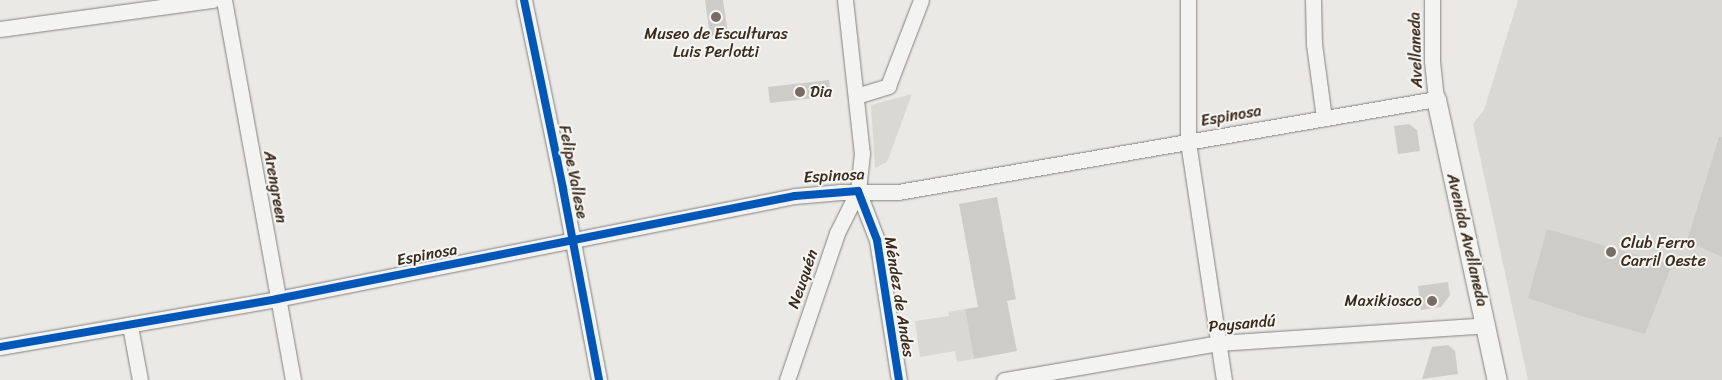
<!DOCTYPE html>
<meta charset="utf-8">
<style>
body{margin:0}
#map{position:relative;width:1722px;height:380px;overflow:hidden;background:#eae9e6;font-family:Sriracha,sans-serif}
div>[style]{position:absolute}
.green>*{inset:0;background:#dad8d3}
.building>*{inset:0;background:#cdccc9}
.roads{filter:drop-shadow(0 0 1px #85817d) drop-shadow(0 0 1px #85817d)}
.minor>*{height:15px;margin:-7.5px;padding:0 7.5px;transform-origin:7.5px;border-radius:7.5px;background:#f3f3f1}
.major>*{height:19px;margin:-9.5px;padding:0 9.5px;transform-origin:9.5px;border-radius:9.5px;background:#f3f3f1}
.cycleway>*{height:8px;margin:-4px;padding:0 4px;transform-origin:4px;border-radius:4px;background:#0057b8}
.dots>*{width:14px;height:14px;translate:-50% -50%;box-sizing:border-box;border:2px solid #f6f6f2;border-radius:50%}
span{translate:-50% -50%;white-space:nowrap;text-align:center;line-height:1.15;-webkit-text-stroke:4px #f6f6f2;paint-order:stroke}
.poi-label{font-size:16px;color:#3b2a1e}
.left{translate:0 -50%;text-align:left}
.right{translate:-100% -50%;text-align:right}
.street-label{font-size:16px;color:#3b2a1e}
</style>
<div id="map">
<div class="green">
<i style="clip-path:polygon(1518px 0,1722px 0,1722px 380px,1528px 380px,1473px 124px,1484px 110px)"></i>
<i style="clip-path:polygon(912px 94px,887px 162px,875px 168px,871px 105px)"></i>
<i style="clip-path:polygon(965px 309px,974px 359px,957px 362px,955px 351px,920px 357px,915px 321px,949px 316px,948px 312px)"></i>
</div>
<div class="building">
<i style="clip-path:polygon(705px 0,723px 0,728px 34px,710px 36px)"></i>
<i style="clip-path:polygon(829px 80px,831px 96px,770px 103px,768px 87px)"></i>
<i style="clip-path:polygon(1409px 124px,1417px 130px,1420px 151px,1398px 154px,1394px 126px)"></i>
<i style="clip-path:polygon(1719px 137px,1722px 137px,1722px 257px,1687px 241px)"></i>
<i style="clip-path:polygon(997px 197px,1016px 299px,1007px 301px,1017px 351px,974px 359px,965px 309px,978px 307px,959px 204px)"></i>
<i style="clip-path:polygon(1547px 229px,1672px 265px,1645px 334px,1581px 316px,1528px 298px)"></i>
<i style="clip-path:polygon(1448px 282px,1450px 295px,1441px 307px,1421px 310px,1418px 286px)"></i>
<i style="clip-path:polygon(1448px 345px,1455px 351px,1458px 374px,1422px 379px,1432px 347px)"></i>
</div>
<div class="roads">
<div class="minor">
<i style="left:224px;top:0;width:386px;rotate:79.7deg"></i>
<i style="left:524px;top:0;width:193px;rotate:78.3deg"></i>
<i style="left:563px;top:189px;width:194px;rotate:79.3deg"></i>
<i style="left:845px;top:0;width:154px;rotate:83.7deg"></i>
<i style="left:862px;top:153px;width:38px;rotate:96deg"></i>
<i style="left:858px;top:191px;width:53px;rotate:68.8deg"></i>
<i style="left:877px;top:240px;width:142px;rotate:81.1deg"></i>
<i style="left:1188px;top:0;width:142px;rotate:90deg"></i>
<i style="left:1188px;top:142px;width:241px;rotate:81.4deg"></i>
<i style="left:1313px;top:0;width:44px;rotate:88.7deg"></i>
<i style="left:1314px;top:44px;width:75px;rotate:82.3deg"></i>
<i style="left:0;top:29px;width:215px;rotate:-7.8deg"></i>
<i style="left:856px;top:96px;width:34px;rotate:-17deg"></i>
<i style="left:888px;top:86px;width:92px;rotate:-69deg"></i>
<i style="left:130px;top:326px;width:55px;rotate:79.5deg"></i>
<i style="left:0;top:347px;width:281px;rotate:-9.8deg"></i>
<i style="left:277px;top:299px;width:528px;rotate:-11.25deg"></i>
<i style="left:795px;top:196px;width:46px;rotate:-5deg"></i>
<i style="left:841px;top:192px;width:57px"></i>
<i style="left:898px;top:192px;width:546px;rotate:-9.81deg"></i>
<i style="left:1436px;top:99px;width:38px;rotate:-96deg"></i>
<i style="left:1432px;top:61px;width:61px;rotate:-90deg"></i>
<i style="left:787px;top:380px;width:155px;rotate:-71.2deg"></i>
<i style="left:837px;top:233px;width:47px;rotate:-63.4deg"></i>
<i style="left:1004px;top:380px;width:217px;rotate:-9.8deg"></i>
<i style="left:1218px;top:343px;width:269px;rotate:-3.8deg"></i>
</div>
<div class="major">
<i style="left:1436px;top:99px;width:288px;rotate:77.8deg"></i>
</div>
</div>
<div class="cycleway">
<i style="left:524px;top:0;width:193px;rotate:78.3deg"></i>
<i style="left:563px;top:189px;width:194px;rotate:79.3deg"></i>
<i style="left:0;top:347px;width:281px;rotate:-9.8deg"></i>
<i style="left:277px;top:299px;width:528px;rotate:-11.25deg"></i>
<i style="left:795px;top:196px;width:63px;rotate:-4.5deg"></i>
<i style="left:858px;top:191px;width:53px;rotate:68.8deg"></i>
<i style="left:877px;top:240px;width:142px;rotate:81.1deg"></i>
</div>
<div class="dots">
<i style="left:716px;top:17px;background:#786d64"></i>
<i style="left:800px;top:92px;background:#786d64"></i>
<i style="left:1611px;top:252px;background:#786d64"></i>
<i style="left:1432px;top:301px;background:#786d64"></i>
</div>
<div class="poi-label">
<span style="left:716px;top:43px">Museo de Esculturas<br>Luis Perlotti</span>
<span class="left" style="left:810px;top:92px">Dia</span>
<span class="left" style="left:1621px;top:252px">Club Ferro<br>Carril Oeste</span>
<span class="right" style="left:1422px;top:301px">Maxikiosco</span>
</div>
<div class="street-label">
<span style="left:1416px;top:50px;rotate:-92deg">Avellaneda</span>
<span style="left:1231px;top:116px;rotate:-10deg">Espinosa</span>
<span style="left:573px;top:172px;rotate:79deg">Felipe Vallese</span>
<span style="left:834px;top:176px;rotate:-3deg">Espinosa</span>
<span style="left:275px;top:187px;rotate:80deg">Arengreen</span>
<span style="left:1467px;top:240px;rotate:77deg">Avenida Avellaneda</span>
<span style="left:427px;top:255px;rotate:-11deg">Espinosa</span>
<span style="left:803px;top:279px;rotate:-71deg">Neuquén</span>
<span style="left:899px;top:297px;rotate:81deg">Méndez de Andes</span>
<span style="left:1242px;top:324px;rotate:-5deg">Paysandú</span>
</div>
</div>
